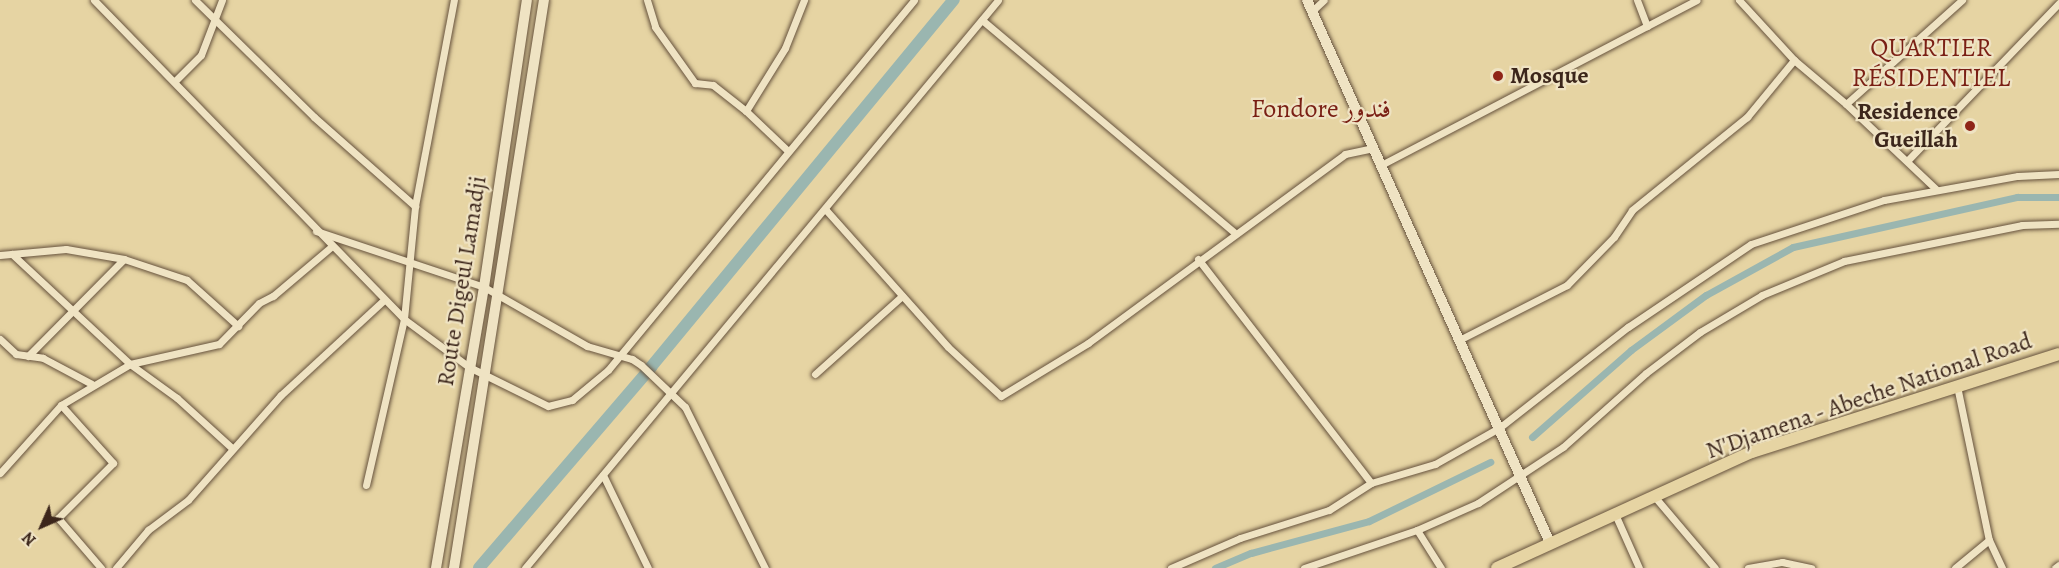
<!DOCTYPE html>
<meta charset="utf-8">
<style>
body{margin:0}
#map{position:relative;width:2059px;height:568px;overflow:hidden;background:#e6d4a3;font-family:Alegreya,Amiri,serif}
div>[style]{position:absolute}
.canal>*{height:7px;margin:-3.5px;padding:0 3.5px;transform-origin:3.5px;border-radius:3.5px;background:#9ab6b0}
.river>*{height:12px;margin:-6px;padding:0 6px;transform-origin:6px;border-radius:6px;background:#9ab6b0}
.roads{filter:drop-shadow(0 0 2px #66523d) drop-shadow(0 0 2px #66523d)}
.minor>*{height:7px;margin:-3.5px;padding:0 3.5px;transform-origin:3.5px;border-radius:3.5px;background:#efe3c3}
.secondary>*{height:10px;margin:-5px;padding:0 5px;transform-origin:5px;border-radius:5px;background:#efe3c3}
.trunk>*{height:12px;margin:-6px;padding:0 6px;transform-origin:6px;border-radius:6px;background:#e6d4a3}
.dots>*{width:16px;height:16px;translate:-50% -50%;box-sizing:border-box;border:3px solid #efe3c3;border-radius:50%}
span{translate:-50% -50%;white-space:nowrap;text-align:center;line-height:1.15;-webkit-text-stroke:4.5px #efe3c3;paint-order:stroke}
.poi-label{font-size:24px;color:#3c261b;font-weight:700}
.left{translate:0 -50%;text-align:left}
.right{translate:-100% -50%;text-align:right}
.street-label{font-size:24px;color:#3c261b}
.neighbourhood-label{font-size:26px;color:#7a1f14}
.north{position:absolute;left:12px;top:496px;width:60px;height:60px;-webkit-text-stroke:4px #efe3c3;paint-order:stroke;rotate:225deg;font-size:16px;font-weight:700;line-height:24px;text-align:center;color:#3c261b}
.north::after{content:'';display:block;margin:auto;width:21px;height:27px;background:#3c261b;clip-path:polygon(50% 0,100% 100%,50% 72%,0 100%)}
</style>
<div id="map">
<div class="canal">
<i style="left:1532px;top:437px;width:132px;rotate:-41.3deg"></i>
<i style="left:1631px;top:350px;width:93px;rotate:-36.3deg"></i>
<i style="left:1706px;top:295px;width:99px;rotate:-28.9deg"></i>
<i style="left:1793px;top:247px;width:230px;rotate:-12.6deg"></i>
<i style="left:2017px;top:197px;width:42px"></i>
<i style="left:1215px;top:568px;width:39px;rotate:-23deg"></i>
<i style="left:1251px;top:553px;width:122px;rotate:-15.2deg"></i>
<i style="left:1369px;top:521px;width:135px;rotate:-26deg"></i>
</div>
<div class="river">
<i style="left:479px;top:568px;width:265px;rotate:-49.4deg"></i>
<i style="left:651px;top:367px;width:476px;rotate:-50.5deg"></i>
</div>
<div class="roads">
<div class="minor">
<i style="left:94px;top:0;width:445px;rotate:45.8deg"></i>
<i style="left:404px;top:319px;width:81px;rotate:36.4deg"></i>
<i style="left:469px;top:367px;width:88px;rotate:26.3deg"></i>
<i style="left:548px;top:406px;width:25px;rotate:-14deg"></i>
<i style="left:572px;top:400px;width:47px;rotate:-39.8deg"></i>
<i style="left:608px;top:370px;width:480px;rotate:-50.4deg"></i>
<i style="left:195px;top:0;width:167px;rotate:44.5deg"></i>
<i style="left:314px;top:117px;width:135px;rotate:41.4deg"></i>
<i style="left:647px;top:0;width:28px;rotate:73deg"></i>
<i style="left:655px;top:27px;width:69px;rotate:54.5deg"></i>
<i style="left:695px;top:83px;width:18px;rotate:6deg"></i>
<i style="left:713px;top:85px;width:42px;rotate:38.2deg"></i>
<i style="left:1637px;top:0;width:28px;rotate:69deg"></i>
<i style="left:1739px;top:0;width:81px;rotate:47.5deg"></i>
<i style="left:1794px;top:60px;width:68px;rotate:40.2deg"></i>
<i style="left:1846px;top:104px;width:156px;rotate:-41.9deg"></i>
<i style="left:1312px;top:11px;width:16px;rotate:-43deg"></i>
<i style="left:982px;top:20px;width:329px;rotate:40.1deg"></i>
<i style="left:176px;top:80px;width:35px;rotate:-45deg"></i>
<i style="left:201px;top:55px;width:59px;rotate:-69.1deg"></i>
<i style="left:1846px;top:104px;width:124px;rotate:43.4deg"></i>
<i style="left:788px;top:151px;width:58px;rotate:-136.4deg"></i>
<i style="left:746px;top:111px;width:74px;rotate:-58.2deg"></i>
<i style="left:785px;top:48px;width:52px;rotate:-68.4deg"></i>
<i style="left:1908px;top:160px;width:218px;rotate:-46.1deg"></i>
<i style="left:1381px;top:165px;width:356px;rotate:-27.6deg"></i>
<i style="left:826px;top:210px;width:183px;rotate:48.3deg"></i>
<i style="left:948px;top:347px;width:72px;rotate:42.8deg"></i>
<i style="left:1001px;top:396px;width:102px;rotate:-31.3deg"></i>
<i style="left:1088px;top:343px;width:319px;rotate:-36.3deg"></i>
<i style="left:1345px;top:154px;width:29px;rotate:-12deg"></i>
<i style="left:316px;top:231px;width:177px;rotate:18.4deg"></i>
<i style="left:484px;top:287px;width:119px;rotate:29.8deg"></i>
<i style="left:587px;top:346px;width:47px;rotate:16.1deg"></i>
<i style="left:632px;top:359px;width:11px;rotate:34deg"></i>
<i style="left:641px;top:365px;width:61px;rotate:43.7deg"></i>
<i style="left:685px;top:407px;width:180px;rotate:63.6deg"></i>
<i style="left:12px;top:254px;width:161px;rotate:43deg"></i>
<i style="left:130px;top:364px;width:58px;rotate:35.9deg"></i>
<i style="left:177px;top:398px;width:74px;rotate:42.3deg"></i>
<i style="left:0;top:255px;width:66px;rotate:-5.2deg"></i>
<i style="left:66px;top:249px;width:59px;rotate:9.8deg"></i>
<i style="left:124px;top:259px;width:66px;rotate:18.4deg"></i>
<i style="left:187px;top:280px;width:69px;rotate:42deg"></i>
<i style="left:1198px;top:259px;width:283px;rotate:52.3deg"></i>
<i style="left:0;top:339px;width:22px;rotate:43deg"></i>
<i style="left:16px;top:354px;width:27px;rotate:8deg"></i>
<i style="left:43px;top:358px;width:55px;rotate:28deg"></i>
<i style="left:1459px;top:340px;width:121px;rotate:-27deg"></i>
<i style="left:1567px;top:285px;width:67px;rotate:-45.6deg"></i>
<i style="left:1614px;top:237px;width:32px;rotate:-56deg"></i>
<i style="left:1632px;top:210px;width:148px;rotate:-39deg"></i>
<i style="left:1747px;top:117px;width:74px;rotate:-50.5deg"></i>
<i style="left:28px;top:356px;width:136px;rotate:-45.3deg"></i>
<i style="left:815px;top:374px;width:117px;rotate:-41.9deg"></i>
<i style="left:1957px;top:386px;width:157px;rotate:78.3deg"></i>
<i style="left:1989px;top:540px;width:31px;rotate:65deg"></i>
<i style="left:61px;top:405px;width:78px;rotate:48.1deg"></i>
<i style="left:113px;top:463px;width:78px;rotate:135deg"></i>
<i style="left:58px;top:518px;width:66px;rotate:49.3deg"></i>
<i style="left:0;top:473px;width:91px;rotate:-48.1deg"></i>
<i style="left:61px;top:405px;width:80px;rotate:-30.7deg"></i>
<i style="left:130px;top:364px;width:91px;rotate:-12.7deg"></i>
<i style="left:219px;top:344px;width:57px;rotate:-45.7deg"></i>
<i style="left:259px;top:303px;width:16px;rotate:-27deg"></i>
<i style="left:273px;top:296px;width:76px;rotate:-40.2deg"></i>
<i style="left:603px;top:475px;width:103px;rotate:64.2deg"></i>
<i style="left:366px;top:485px;width:170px;rotate:-77.1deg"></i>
<i style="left:404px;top:319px;width:114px;rotate:-84.4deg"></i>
<i style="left:415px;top:206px;width:210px;rotate:-79.3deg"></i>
<i style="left:1654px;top:496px;width:94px;rotate:49.7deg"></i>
<i style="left:1615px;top:514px;width:59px;rotate:66deg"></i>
<i style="left:1417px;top:530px;width:45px;rotate:57.7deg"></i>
<i style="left:116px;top:568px;width:50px;rotate:-49.9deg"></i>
<i style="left:148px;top:530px;width:50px;rotate:-36.9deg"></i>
<i style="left:188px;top:500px;width:140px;rotate:-48.5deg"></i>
<i style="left:281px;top:395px;width:140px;rotate:-42.7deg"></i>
<i style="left:525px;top:568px;width:739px;rotate:-50.21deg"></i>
<i style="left:1171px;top:568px;width:75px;rotate:-23.5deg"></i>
<i style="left:1240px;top:538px;width:93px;rotate:-17.5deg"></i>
<i style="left:1329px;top:510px;width:50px;rotate:-32.7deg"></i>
<i style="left:1371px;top:483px;width:67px;rotate:-16.5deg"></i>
<i style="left:1435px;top:464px;width:73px;rotate:-29.4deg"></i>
<i style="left:1499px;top:428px;width:164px;rotate:-38.1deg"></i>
<i style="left:1628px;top:327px;width:148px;rotate:-34deg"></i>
<i style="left:1751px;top:244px;width:140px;rotate:-18.3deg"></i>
<i style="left:1884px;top:200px;width:136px;rotate:-10.2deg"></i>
<i style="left:2018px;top:176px;width:41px;rotate:-2.8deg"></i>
<i style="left:1304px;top:568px;width:119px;rotate:-18.6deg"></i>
<i style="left:1417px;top:530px;width:67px;rotate:-23.9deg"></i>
<i style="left:1478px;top:503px;width:102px;rotate:-33.4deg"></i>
<i style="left:1563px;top:447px;width:111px;rotate:-41.7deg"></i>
<i style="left:1646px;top:373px;width:68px;rotate:-37.2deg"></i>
<i style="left:1700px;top:332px;width:72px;rotate:-30.8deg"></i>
<i style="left:1762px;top:295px;width:89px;rotate:-22.5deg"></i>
<i style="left:1844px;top:261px;width:182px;rotate:-11.4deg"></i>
<i style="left:2022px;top:225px;width:37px;rotate:-2deg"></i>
<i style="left:1748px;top:568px;width:35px;rotate:-10deg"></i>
<i style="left:1782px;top:562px;width:30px;rotate:12deg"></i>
<i style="left:1955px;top:568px;width:44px;rotate:-39.5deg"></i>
<i style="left:2055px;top:568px;width:5px;rotate:-37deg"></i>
</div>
<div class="secondary">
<i style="left:1307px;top:0;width:595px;rotate:65.89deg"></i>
<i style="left:436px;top:568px;width:285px;rotate:-80.3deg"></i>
<i style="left:484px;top:287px;width:290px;rotate:-81.5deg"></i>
<i style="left:454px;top:568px;width:575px;rotate:-81deg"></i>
</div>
<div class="trunk">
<i style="left:1497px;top:568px;width:280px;rotate:-24.5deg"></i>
<i style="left:1752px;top:452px;width:322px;rotate:-17.7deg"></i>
</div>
</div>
<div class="dots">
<i style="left:1498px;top:76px;background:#8f2418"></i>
<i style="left:1970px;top:126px;background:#8f2418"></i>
</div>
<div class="poi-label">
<span class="left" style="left:1510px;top:76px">Mosque</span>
<span class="right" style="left:1958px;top:126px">Residence<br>Gueillah</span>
</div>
<div class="street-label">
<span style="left:462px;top:281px;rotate:-81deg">Route Digeul Lamadji</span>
<span style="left:1869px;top:396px;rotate:-19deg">N'Djamena - Abeche National Road</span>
</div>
<div class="neighbourhood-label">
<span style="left:1931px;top:63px">QUARTIER<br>RÉSIDENTIEL</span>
<span style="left:1321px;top:109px">Fondore فندور</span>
</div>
<div class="north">N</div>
</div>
